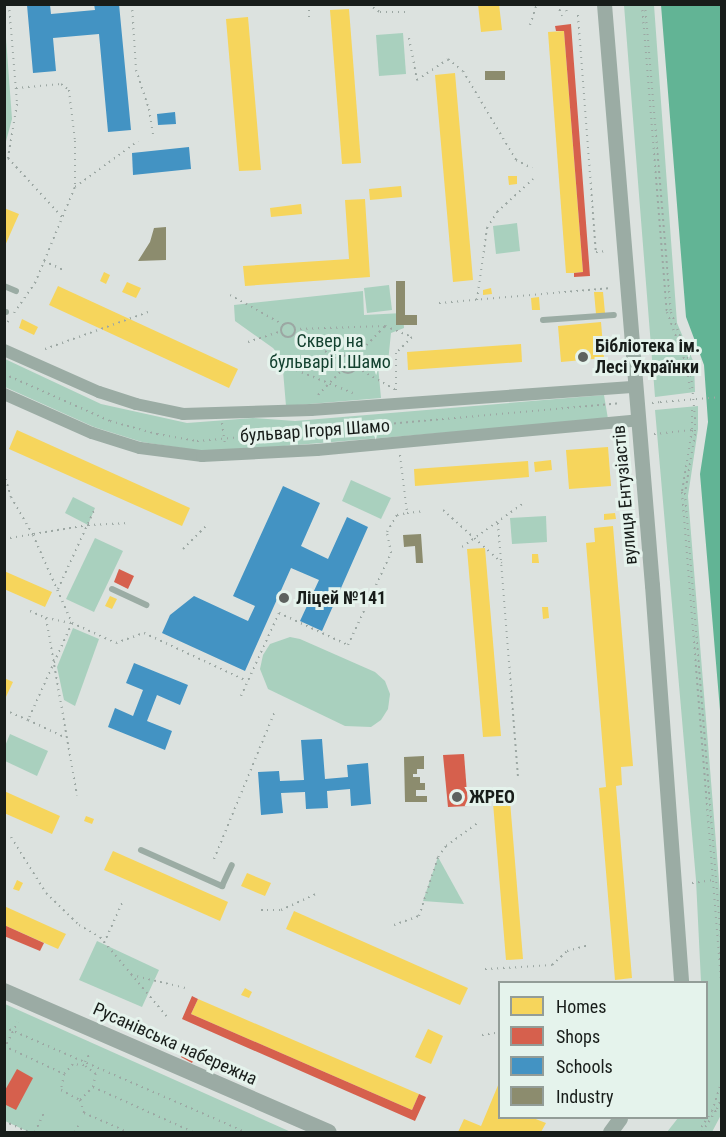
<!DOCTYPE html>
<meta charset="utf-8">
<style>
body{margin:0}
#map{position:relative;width:726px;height:1137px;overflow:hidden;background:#dce2df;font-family:"Roboto Condensed",sans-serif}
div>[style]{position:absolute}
.green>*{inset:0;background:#a9d0be}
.water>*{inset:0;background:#62b495}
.homes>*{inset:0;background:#f6d55c}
.shops>*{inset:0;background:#d6604d}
.schools>*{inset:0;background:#4393c3}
.industry>*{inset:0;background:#8c8c6e}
.path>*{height:2px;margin-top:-1px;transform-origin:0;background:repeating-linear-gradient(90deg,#9ca7a3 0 1.5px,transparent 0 6px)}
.path>.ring{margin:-1px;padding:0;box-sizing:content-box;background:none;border:2px solid #9ca7a3;border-radius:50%}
.service>*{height:6px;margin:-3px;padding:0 3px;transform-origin:3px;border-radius:3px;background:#9baca4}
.minor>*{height:12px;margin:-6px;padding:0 6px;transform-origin:6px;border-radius:6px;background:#9baca4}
.tertiary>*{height:15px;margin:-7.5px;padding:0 7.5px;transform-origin:7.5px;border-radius:7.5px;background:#9baca4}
.secondary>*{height:16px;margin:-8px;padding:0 8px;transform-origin:8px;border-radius:8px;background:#9baba4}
.path-bridge>*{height:2px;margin-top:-1px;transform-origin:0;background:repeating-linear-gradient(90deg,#9ca7a3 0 1.5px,transparent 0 6px)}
.dots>*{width:16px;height:16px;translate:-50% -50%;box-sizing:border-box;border:3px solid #e5f3ec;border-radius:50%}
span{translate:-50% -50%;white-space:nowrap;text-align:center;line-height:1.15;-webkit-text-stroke:6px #e5f3ec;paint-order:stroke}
.park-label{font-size:18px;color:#13412f}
.poi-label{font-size:18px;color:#181d1a;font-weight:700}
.left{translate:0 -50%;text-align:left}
.street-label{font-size:18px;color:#181d1a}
.frame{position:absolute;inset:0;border:6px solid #181d1a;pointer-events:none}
.legend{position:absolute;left:498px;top:981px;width:210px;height:138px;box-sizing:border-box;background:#e5f3ec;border:2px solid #939d98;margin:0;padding:8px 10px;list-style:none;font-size:18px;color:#181d1a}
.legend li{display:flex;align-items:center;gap:12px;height:30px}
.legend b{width:30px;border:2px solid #939d98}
</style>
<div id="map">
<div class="green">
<i style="clip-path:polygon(624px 5px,654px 5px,677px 323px,694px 363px,695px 392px,655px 397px)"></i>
<i style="clip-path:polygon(5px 25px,12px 119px,5px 145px,4px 145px)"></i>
<i style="clip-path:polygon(403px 33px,406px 74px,379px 76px,376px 35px)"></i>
<i style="clip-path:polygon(517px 223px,520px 251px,496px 254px,493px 226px)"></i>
<i style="clip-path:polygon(389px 285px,392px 310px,367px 313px,364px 288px)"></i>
<i style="clip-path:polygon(363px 291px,364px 315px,403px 313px,404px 328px,391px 333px,388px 362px,378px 366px,381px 398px,286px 406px,282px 359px,273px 348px,235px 321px,234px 305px)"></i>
<i style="clip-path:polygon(5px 359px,101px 404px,187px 423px,253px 418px,295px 421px,604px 395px,608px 419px,249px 449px,201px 451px,142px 442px,94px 427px,5px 387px)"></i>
<i style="clip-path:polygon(698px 406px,698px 429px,688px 496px,721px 905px,722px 1113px,712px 1132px,667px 1132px,678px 1118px,706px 1118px,706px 982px,701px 982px,696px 880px,655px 410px)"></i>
<i style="clip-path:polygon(351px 480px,391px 498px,381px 519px,342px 501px)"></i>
<i style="clip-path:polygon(73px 497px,95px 508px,88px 525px,65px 513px)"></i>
<i style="clip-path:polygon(546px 516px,547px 542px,512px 544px,510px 518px)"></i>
<i style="clip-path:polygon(95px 538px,123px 551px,94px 612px,66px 599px)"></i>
<i style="clip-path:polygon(73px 628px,99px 639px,75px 706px,64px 700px,57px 667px)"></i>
<i style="clip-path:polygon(290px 637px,300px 639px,375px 672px,385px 681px,390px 694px,388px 709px,381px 720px,371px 727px,345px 726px,268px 689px,260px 669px,263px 655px,270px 644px)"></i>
<i style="clip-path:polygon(10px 734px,48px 751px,37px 776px,5px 761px,5px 746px)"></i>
<i style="clip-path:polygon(438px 857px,464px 904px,423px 901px)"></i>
<i style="clip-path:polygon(97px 941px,159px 970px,142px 1007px,79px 980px)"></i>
<i style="clip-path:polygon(5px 1004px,291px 1132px,29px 1132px,5px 1121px)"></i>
</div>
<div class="water">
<i style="clip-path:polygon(661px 5px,721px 5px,721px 722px,700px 474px,708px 422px,704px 365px,686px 317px)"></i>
</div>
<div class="homes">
<i style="clip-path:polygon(478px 4px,499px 4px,502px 30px,481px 32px)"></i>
<i style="clip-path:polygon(349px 9px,361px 163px,342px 164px,330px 10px)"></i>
<i style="clip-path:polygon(248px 17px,261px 170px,239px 171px,226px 19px)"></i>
<i style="clip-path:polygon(564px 31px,583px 272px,574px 273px,566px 273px,548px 32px)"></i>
<i style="clip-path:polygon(455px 73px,473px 280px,453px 282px,435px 75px)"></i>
<i style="clip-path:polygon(508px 176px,517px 176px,517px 184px,509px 185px)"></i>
<i style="clip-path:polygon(401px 186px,402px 197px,370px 200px,369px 189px)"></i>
<i style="clip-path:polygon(365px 199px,370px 277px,245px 286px,243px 266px,349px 259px,345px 200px)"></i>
<i style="clip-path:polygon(301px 204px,302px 214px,271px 217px,270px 208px)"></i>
<i style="clip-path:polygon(4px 208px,19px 214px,4px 248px)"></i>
<i style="clip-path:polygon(104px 272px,110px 275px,106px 284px,100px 281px)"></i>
<i style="clip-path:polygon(127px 282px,141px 288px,136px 298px,122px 292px)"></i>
<i style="clip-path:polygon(58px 286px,238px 369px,229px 388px,49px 305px)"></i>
<i style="clip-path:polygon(491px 288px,492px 294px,483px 295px,483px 290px)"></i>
<i style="clip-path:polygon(594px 292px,603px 292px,605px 313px,596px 314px)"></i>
<i style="clip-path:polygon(539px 297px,540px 310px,532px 310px,531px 298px)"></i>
<i style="clip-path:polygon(22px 319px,38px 327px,34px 335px,19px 328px)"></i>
<i style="clip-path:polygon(601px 322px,604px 358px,561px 362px,558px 326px)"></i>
<i style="clip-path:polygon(521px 344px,522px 362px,408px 370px,407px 352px)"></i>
<i style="clip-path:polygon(17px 430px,190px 508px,182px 526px,9px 449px)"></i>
<i style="clip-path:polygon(608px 447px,611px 486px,569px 489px,566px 450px)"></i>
<i style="clip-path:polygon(551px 460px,552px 470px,535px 472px,534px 462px)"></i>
<i style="clip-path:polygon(528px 461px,529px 477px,415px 486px,414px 469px)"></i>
<i style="clip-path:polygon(615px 513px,616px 519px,604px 520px,604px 514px)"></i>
<i style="clip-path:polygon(613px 526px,633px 766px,621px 767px,622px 785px,616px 786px,632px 978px,615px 980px,599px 788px,606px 787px,586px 543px,595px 542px,594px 528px)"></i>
<i style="clip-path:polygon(485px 548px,501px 736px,483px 737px,467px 549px)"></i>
<i style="clip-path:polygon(532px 554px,538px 554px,539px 563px,532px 563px)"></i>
<i style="clip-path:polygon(4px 571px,52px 592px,45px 607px,4px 589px)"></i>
<i style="clip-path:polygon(110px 596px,117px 599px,112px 609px,105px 606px)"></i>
<i style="clip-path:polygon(542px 607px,548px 607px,549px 618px,543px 619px)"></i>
<i style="clip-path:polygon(4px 678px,13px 682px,4px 701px)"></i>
<i style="clip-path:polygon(4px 791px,60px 816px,52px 834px,4px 813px)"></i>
<i style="clip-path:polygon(510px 801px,523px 959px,506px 960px,493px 803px)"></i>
<i style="clip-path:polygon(86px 816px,94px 819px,92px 824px,84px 821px)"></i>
<i style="clip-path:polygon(113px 851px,228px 902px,220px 921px,104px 870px)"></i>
<i style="clip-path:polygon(247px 873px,271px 883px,265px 896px,241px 886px)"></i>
<i style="clip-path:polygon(17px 880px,23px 883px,19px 891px,13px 889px)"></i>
<i style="clip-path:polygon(4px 906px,66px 934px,58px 949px,4px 925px)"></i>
<i style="clip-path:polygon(294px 911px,468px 988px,460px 1005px,286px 929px)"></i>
<i style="clip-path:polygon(245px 988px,252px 992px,249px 998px,241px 995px)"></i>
<i style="clip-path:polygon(198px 999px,419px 1094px,412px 1110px,191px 1014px)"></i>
<i style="clip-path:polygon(428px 1029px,443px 1036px,431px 1064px,415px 1057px)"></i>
<i style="clip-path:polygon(499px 1083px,500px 1118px,533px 1118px,546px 1123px,541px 1132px,458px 1132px,464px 1119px,481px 1126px)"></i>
</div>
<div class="shops">
<i style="clip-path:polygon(571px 24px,590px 276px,574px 277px,574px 273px,583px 272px,564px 31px,556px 31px,555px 26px)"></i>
<i style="clip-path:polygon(119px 569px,134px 576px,128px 589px,114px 582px)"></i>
<i style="clip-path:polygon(464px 754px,468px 806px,448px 807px,443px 755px)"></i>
<i style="clip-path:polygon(4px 925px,44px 943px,40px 951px,4px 936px)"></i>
<i style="clip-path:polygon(192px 996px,198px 999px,191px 1014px,412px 1110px,419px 1094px,426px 1097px,415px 1121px,182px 1019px)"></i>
<i style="clip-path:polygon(184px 1052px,195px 1057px,192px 1063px,181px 1057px)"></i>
<i style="clip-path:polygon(17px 1069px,33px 1078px,16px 1110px,4px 1104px,4px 1092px)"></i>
</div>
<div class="schools">
<i style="clip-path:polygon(94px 4px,119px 4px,131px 130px,108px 132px,99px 34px,53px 38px,56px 71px,33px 73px,27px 5px,50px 5px,51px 14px,95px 10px)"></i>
<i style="clip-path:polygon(175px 112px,176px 124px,158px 125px,157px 114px)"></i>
<i style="clip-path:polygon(189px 147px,191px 169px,133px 175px,132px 153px)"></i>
<i style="clip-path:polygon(283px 486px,320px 503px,301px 546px,328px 559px,347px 517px,368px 527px,322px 631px,300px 621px,319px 580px,291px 568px,245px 671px,162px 633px,170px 615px,194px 596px,248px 621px,255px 606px,233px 596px)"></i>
<i style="clip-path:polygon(134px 663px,188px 685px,180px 705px,157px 695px,147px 721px,172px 731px,165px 750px,108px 727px,115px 708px,133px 716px,143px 690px,126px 683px)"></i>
<i style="clip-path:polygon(322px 739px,325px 779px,348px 777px,347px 765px,368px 763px,371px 804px,351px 806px,350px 789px,327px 791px,328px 808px,306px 809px,305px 792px,281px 793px,283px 813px,261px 815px,258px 772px,279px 771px,280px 781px,304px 780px,301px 740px)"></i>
</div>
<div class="industry">
<i style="clip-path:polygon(485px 71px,505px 71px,505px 80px,485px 80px)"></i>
<i style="clip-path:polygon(166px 227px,166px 260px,138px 261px,150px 242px,154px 228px)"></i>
<i style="clip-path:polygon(396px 281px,405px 281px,405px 315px,417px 315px,417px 325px,396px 325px)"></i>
<i style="clip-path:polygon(421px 534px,423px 563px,416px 563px,415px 546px,404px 547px,403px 535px)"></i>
<i style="clip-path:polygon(424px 756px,424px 769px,417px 769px,417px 774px,413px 774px,413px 777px,420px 777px,420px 783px,425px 783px,425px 790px,416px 790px,416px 796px,427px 796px,427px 802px,405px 802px,404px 757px)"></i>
</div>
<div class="path">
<i style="left:9px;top:4px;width:100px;rotate:85.4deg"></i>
<i style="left:17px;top:104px;width:55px;rotate:99.5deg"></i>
<i style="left:8px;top:158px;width:80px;rotate:47.5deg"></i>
<i style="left:132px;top:4px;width:66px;rotate:86.5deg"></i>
<i style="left:136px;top:70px;width:41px;rotate:71.6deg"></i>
<i style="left:149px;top:109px;width:30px;rotate:81deg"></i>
<i style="left:309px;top:4px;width:13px;rotate:90deg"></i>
<i style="left:368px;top:4px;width:14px;rotate:34deg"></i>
<i style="left:380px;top:12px;width:25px"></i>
<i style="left:557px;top:4px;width:13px;rotate:67deg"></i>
<i style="left:566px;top:4px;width:12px;rotate:85deg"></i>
<i style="left:642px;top:4px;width:309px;rotate:85.4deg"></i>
<i style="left:667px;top:312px;width:55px;rotate:69.9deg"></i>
<i style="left:686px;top:364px;width:25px;rotate:81deg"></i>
<i style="left:645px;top:4px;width:309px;rotate:85.2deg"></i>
<i style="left:671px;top:312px;width:54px;rotate:69.6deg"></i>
<i style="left:690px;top:363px;width:55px;rotate:84.8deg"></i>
<i style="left:695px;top:418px;width:16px;rotate:90deg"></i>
<i style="left:695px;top:434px;width:60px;rotate:99.6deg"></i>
<i style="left:685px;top:493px;width:461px;rotate:85.4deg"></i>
<i style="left:205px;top:5px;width:4px;rotate:-14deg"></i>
<i style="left:578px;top:15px;width:238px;rotate:85.7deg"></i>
<i style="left:596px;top:252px;width:10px;rotate:-6deg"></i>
<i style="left:530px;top:25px;width:22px;rotate:-72deg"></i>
<i style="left:409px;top:38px;width:43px;rotate:79.2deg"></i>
<i style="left:417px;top:80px;width:37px;rotate:-34deg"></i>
<i style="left:448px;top:59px;width:19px;rotate:39deg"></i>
<i style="left:463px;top:71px;width:104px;rotate:59.2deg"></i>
<i style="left:516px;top:160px;width:18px;rotate:27deg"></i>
<i style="left:16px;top:88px;width:45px;rotate:-5.1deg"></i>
<i style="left:61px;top:84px;width:10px;rotate:37deg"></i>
<i style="left:69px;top:90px;width:51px;rotate:83.3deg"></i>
<i style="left:75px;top:141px;width:45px;rotate:90deg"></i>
<i style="left:44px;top:261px;width:23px;rotate:25deg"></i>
<i style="left:230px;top:295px;width:62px;rotate:29.1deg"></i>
<i style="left:477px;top:300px;width:73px;rotate:-82.1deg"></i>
<i style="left:487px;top:228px;width:19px;rotate:-58deg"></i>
<i style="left:497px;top:212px;width:49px;rotate:-42.5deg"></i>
<i style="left:439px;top:303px;width:173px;rotate:-5deg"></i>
<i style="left:14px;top:313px;width:37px;rotate:-55deg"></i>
<i style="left:35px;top:283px;width:104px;rotate:-67.4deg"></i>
<i style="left:75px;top:187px;width:78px;rotate:-36.1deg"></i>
<i class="ring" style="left:281px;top:323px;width:12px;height:12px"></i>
<i style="left:4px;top:327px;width:9px;rotate:-54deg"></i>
<i style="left:294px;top:329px;width:91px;rotate:-1.9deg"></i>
<i style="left:385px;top:326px;width:29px;rotate:22deg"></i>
<i style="left:412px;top:337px;width:23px;rotate:135deg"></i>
<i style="left:396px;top:353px;width:37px;rotate:90deg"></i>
<i style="left:294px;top:333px;width:53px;rotate:30.4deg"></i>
<i style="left:248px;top:342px;width:35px;rotate:-18deg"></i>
<i style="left:45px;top:349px;width:113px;rotate:-19.7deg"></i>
<i class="ring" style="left:339px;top:355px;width:16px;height:16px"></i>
<i style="left:354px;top:358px;width:45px;rotate:-45.9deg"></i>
<i style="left:274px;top:361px;width:85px;rotate:22.1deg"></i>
<i style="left:357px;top:368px;width:45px;rotate:29.4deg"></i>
<i style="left:4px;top:374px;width:116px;rotate:23.9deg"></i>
<i style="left:110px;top:421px;width:49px;rotate:15.5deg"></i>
<i style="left:157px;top:434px;width:41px;rotate:9.9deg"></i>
<i style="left:197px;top:441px;width:424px;rotate:-5.1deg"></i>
<i style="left:318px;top:395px;width:33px;rotate:-46deg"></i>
<i style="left:652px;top:403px;width:8px;rotate:-7deg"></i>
<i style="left:692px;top:410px;width:20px;rotate:90deg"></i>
<i style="left:692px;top:430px;width:63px;rotate:99.2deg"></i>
<i style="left:682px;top:492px;width:504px;rotate:85.44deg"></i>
<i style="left:222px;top:423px;width:21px;rotate:82deg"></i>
<i style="left:654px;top:434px;width:38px;rotate:-6deg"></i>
<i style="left:400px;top:455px;width:58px;rotate:83.1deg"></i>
<i style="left:407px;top:513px;width:17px;rotate:-7deg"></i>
<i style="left:4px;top:473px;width:25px;rotate:74deg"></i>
<i style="left:11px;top:497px;width:44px;rotate:59.9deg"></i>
<i style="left:33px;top:535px;width:96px;rotate:66.1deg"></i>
<i style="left:72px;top:623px;width:107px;rotate:114.4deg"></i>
<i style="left:28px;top:720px;width:26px;rotate:-157deg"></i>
<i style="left:620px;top:497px;width:6px;rotate:-9deg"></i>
<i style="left:443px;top:510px;width:79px;rotate:41.9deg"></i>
<i style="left:498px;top:523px;width:255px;rotate:85.5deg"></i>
<i style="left:4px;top:539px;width:85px;rotate:-9.5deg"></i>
<i style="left:88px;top:525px;width:40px;rotate:-2.9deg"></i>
<i style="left:462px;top:547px;width:77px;rotate:-35.5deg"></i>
<i style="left:183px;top:549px;width:34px;rotate:-45deg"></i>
<i style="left:58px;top:589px;width:89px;rotate:-65.4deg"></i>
<i style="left:30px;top:611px;width:17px;rotate:24deg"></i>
<i style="left:46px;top:618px;width:26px;rotate:11deg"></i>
<i style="left:72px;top:623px;width:48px;rotate:24.4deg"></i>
<i style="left:116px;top:643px;width:30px;rotate:-20deg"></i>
<i style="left:144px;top:633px;width:114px;rotate:25deg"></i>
<i style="left:46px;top:618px;width:180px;rotate:80.1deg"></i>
<i style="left:241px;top:696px;width:91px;rotate:-65.4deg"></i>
<i style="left:279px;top:613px;width:76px;rotate:24.9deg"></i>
<i style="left:348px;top:645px;width:102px;rotate:-64.9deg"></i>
<i style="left:391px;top:553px;width:21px;rotate:-101deg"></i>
<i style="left:387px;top:532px;width:20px;rotate:-60deg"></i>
<i style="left:397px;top:515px;width:10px;rotate:-11deg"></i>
<i style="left:28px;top:720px;width:42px;rotate:25.3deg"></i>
<i style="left:11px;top:837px;width:66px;rotate:58deg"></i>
<i style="left:46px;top:893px;width:46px;rotate:44.1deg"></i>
<i style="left:79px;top:925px;width:24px;rotate:30deg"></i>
<i style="left:100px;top:937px;width:106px;rotate:50deg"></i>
<i style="left:214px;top:859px;width:160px;rotate:-67.6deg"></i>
<i style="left:692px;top:883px;width:21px;rotate:-8deg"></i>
<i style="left:261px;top:910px;width:20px"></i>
<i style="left:281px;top:910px;width:41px;rotate:-24.7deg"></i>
<i style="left:394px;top:925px;width:27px;rotate:-20deg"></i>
<i style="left:419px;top:916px;width:62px;rotate:-72.1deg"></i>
<i style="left:438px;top:857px;width:14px;rotate:-54deg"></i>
<i style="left:446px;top:846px;width:41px;rotate:-36deg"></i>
<i style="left:104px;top:943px;width:46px;rotate:-65.7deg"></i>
<i style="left:485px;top:969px;width:67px;rotate:-3.4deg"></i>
<i style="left:552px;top:965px;width:21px;rotate:-43deg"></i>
<i style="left:567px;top:951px;width:23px;rotate:-15deg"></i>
<i style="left:131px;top:975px;width:57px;rotate:13.3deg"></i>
<i style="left:4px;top:1027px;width:263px;rotate:23.5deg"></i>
<i style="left:482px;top:1035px;width:18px;rotate:-9deg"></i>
<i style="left:4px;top:1046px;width:66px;rotate:25deg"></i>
<i style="left:4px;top:1049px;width:30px;rotate:-63deg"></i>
<i style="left:85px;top:1062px;width:10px;rotate:-61deg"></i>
<i style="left:93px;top:1087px;width:110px;rotate:24.2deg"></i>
<i style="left:80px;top:1100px;width:18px;rotate:-45deg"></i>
<i style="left:93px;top:1087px;width:13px;rotate:-77deg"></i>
<i style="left:96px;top:1074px;width:15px;rotate:-143deg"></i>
<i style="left:84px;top:1065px;width:11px;rotate:-175deg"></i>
<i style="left:73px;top:1064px;width:13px;rotate:132deg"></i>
<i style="left:64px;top:1074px;width:16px;rotate:101deg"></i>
<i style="left:61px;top:1090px;width:21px;rotate:28deg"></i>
<i style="left:80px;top:1100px;width:14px;rotate:73deg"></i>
<i style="left:84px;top:1113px;width:48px;rotate:23.4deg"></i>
<i style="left:4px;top:1121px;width:27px;rotate:24deg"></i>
<i style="left:35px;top:1132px;width:23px;rotate:-65deg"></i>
<i style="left:75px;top:1132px;width:7px;rotate:-63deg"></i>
<i style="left:698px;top:1132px;width:25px;rotate:-56deg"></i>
<i style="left:712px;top:1111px;width:33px;rotate:-72deg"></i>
<i style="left:702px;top:1132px;width:27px;rotate:-57deg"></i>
<i style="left:717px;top:1109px;width:15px;rotate:-70deg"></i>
</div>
<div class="service">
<i style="left:4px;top:286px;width:13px;rotate:23deg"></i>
<i style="left:4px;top:312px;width:2px"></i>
<i style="left:543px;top:320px;width:71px;rotate:-4deg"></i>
<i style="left:112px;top:589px;width:38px;rotate:25deg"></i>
<i style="left:141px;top:850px;width:89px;rotate:24deg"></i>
<i style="left:222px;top:886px;width:23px;rotate:-65deg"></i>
</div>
<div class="minor">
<i style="left:4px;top:350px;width:104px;rotate:23.9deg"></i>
<i style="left:99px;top:392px;width:39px;rotate:18deg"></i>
<i style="left:136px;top:404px;width:48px;rotate:12deg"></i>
<i style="left:183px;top:414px;width:128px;rotate:-1.8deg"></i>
<i style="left:311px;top:410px;width:325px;rotate:-4.1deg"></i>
<i style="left:4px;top:394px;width:96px;rotate:23.9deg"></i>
<i style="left:92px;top:433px;width:50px;rotate:17.4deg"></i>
<i style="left:140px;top:448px;width:63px;rotate:7.4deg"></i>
<i style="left:202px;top:456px;width:115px;rotate:-3deg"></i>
<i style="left:317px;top:450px;width:323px;rotate:-5.3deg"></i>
</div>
<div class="tertiary">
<i style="left:604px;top:4px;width:583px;rotate:85.28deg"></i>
<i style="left:652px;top:585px;width:398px;rotate:85.8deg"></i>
<i style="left:610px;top:1132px;width:17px;rotate:-54deg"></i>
</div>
<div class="secondary">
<i style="left:4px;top:991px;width:354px;rotate:23.5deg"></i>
</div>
<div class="path-bridge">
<i style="left:660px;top:402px;width:62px;rotate:-4.6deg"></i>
</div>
<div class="dots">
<i style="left:583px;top:357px;background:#5d625f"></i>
<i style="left:284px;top:598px;background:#5d625f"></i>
<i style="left:457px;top:797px;background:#5d625f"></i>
</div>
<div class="park-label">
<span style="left:330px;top:352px">Сквер на<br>бульварі І.Шамо</span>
</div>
<div class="poi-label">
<span class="left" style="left:595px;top:357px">Бібліотека ім.<br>Лесі Українки</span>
<span class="left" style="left:296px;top:598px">Ліцей №141</span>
<span class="left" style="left:469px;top:797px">ЖРЕО</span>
</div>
<div class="street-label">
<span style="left:315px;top:431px;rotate:-4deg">бульвар Ігоря Шамо</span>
<span style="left:625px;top:495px;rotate:-95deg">вулиця Ентузіастів</span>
<span style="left:175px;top:1044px;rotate:24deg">Русанівська набережна</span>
</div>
<div class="frame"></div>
<ul class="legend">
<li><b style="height:16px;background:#f6d55c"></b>Homes</li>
<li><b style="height:16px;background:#d6604d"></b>Shops</li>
<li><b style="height:16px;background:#4393c3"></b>Schools</li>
<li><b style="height:16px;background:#8c8c6e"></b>Industry</li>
</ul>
</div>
